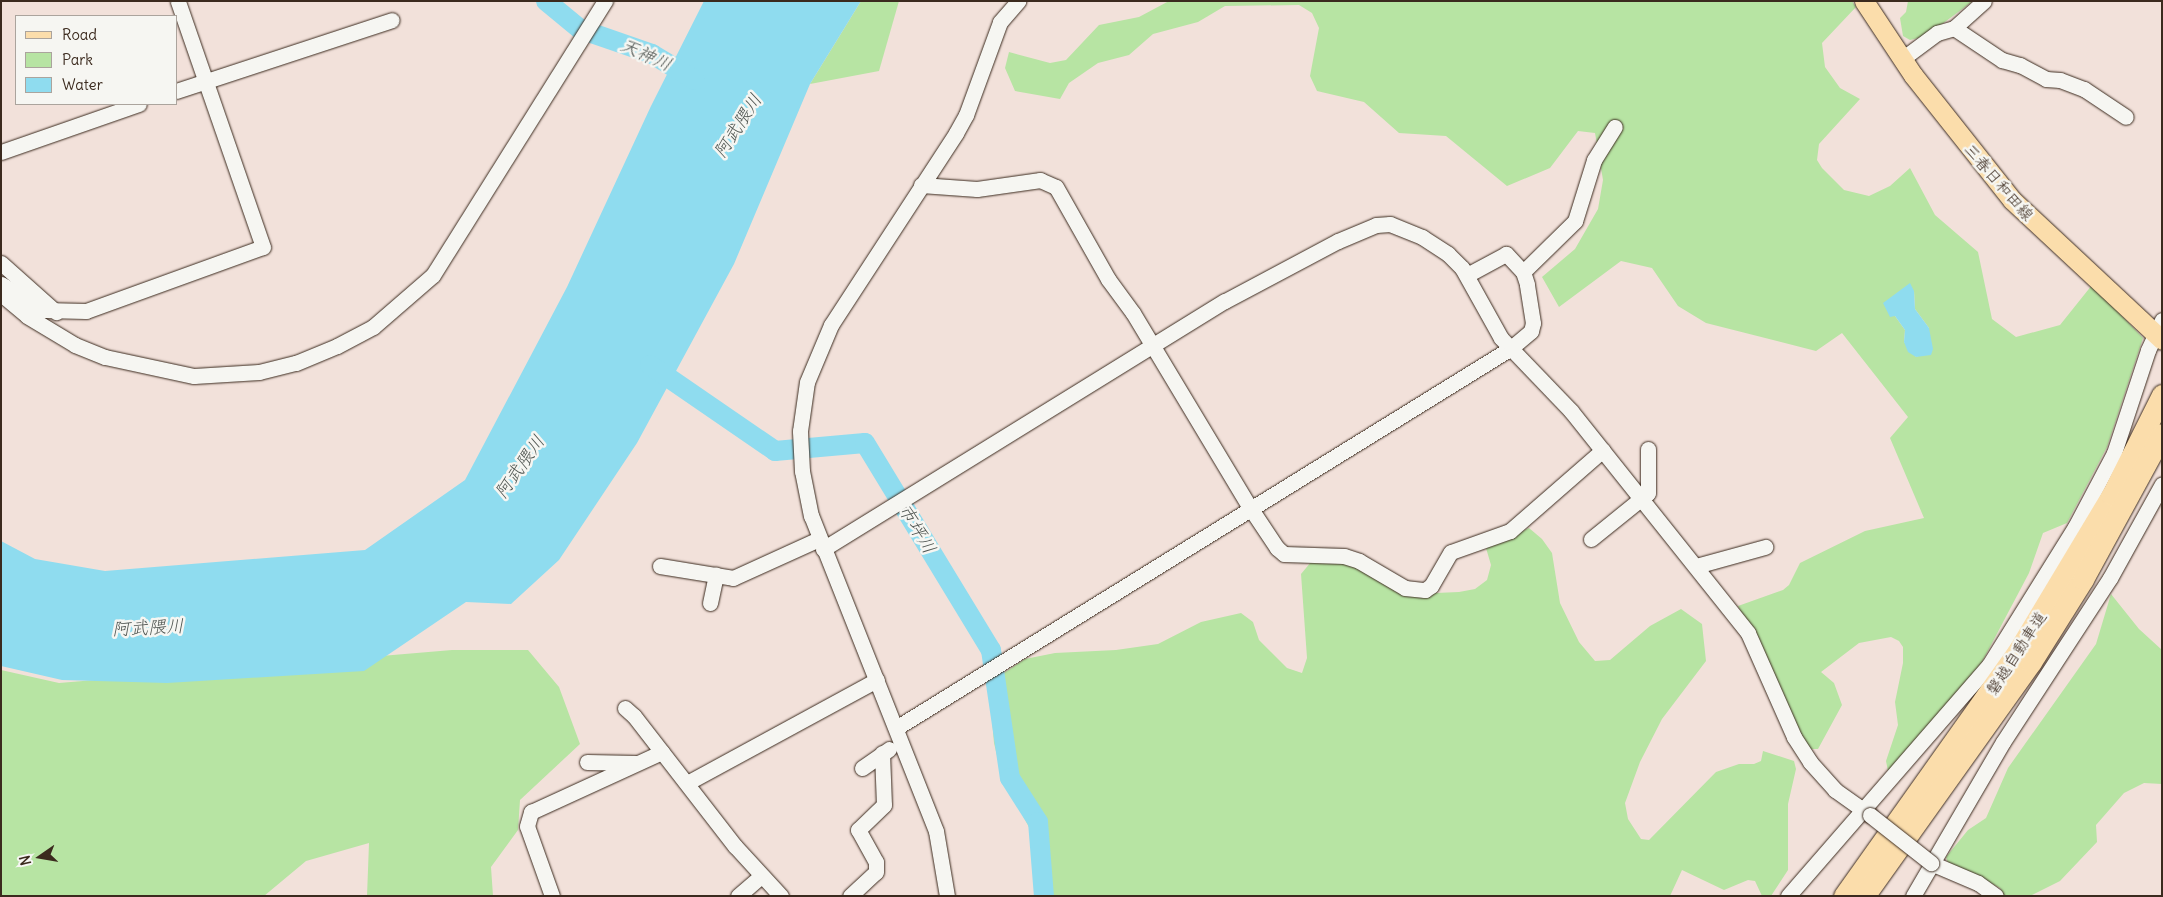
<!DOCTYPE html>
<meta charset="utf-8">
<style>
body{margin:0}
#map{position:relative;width:2163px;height:897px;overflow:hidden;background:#f2e1da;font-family:Delius,"Klee One",sans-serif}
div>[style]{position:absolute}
.green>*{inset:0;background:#b7e4a3}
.water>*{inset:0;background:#8fdcef}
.river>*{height:20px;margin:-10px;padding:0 10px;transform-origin:10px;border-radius:10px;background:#8fdcef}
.roads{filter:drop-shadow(0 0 1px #3b2a1e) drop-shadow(0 0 1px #3b2a1e)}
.minor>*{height:15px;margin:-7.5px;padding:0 7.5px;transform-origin:7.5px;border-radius:7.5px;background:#f6f6f2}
.major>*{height:19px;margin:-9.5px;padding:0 9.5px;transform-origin:9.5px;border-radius:9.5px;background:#fbddab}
.highway>*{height:21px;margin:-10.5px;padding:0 10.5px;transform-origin:10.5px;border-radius:10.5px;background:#fbddab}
.bridges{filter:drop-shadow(0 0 1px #3b2a1e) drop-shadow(0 0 1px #3b2a1e)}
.minor-bridge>*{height:15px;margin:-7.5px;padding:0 7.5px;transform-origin:7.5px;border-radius:7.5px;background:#f6f6f2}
span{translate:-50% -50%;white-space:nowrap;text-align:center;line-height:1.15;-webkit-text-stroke:5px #f6f6f2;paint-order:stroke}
.street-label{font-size:16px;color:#3b2a1e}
.water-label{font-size:18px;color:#505652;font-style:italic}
.frame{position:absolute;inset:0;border:2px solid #3b2a1e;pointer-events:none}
.legend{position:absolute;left:15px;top:15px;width:162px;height:90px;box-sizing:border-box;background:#f6f6f2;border:1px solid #aba49d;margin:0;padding:6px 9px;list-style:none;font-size:15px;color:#3b2a1e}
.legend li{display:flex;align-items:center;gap:10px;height:25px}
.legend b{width:25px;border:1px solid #aba49d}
.north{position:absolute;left:15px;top:832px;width:50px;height:50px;-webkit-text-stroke:4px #f6f6f2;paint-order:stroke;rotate:257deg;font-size:14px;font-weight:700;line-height:20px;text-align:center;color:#3b2a1e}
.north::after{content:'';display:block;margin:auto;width:18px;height:22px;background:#3b2a1e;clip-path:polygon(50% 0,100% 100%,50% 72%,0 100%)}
</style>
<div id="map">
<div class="green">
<i style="clip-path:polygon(861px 1px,899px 1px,879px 71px,810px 84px)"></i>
<i style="clip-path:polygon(evenodd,1169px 1px,1852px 1px,1856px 7px,1822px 43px,1825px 67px,1840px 88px,1860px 99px,1819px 144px,1817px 160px,1822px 168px,1844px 190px,1869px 196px,1890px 186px,1910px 168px,1935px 215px,1978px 252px,1992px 319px,2016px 337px,2060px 325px,2092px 285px,2143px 338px,2107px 447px,2067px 523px,2043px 533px,2029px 573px,1982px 662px,1889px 776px,1886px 761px,1898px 725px,1895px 702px,1903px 663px,1903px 647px,1899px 641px,1891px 637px,1859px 643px,1821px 672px,1834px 683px,1842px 705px,1818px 749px,1808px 749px,1738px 606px,1783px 590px,1789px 585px,1800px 563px,1865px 531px,1924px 518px,1890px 438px,1908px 417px,1842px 333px,1816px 351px,1706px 323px,1678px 306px,1652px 268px,1621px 261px,1559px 307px,1542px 277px,1575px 249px,1598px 209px,1603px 180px,1595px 133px,1578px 131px,1550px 168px,1507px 186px,1446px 136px,1399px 133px,1364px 102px,1317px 91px,1310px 76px,1319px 28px,1312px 13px,1299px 5px,1225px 6px,1198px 22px,1153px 34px,1129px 55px,1098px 63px,1069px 83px,1060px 99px,1015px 91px,1005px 68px,1009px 52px,1050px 63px,1066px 60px,1099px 25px,1139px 17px,1169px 1px,1914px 291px,1915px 309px,1929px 328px,1924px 354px,1916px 357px,1904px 342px,1905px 330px,1895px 316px,1914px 291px)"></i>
<i style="clip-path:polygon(1908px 1px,1973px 1px,1926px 36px,1910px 40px,1903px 36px,1900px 18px,1906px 12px)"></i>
<i style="clip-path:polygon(1529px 528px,1542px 539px,1552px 553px,1560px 603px,1579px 642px,1595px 661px,1610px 660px,1650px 626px,1681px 609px,1702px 624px,1706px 661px,1662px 719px,1640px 762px,1625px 803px,1628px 819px,1641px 839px,1649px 840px,1716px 772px,1739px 764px,1754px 764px,1761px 761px,1763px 751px,1794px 761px,1796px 769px,1788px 804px,1788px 870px,1771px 896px,1762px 896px,1755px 881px,1748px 880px,1724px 890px,1682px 870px,1670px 896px,1042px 896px,1032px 833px,1002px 776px,994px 743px,989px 683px,1025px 659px,1055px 653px,1116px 650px,1158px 644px,1201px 622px,1241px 613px,1253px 622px,1259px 640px,1287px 668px,1302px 673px,1307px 658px,1301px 574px,1311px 562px,1328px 559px,1351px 563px,1412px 594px,1459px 592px,1475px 589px,1487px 580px,1491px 565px,1486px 548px)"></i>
<i style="clip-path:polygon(2111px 594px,2139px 629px,2162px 650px,2162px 784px,2144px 783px,2124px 793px,2096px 825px,2097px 842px,2060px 881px,2030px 896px,2004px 896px,2000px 888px,1970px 872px,1949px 866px,1946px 857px,1968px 830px,1986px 818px,2008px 768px,2096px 644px)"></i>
<i style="clip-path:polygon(452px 650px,528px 650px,559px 687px,580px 744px,520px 800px,518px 830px,491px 867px,493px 896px,367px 896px,369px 843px,306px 861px,264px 896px,1px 896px,1px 670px,59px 683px)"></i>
</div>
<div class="water">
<i style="clip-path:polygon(704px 1px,861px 1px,810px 84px,734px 264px,637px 443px,559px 560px,511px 604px,466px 602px,364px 671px,167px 683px,62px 680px,1px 666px,1px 541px,35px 559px,105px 571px,365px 550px,465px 480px,567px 287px,651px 106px)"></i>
<i style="clip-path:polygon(1910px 283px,1914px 291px,1915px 309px,1929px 328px,1933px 349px,1931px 355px,1916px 357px,1908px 352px,1904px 342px,1905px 330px,1895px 316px,1890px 317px,1883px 303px)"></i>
</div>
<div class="river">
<i style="left:546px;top:1px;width:44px;rotate:39.5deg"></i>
<i style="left:580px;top:29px;width:76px;rotate:19.1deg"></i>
<i style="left:652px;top:54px;width:50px;rotate:31.2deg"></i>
<i style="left:650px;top:365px;width:152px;rotate:34.5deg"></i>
<i style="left:775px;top:451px;width:90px;rotate:-5.1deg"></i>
<i style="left:865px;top:443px;width:242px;rotate:58.7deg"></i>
<i style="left:991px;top:650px;width:129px;rotate:81.6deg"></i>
<i style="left:1010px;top:778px;width:52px;rotate:57.5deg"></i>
<i style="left:1038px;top:822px;width:74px;rotate:85.4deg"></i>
</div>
<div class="roads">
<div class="minor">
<i style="left:1954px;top:28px;width:58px;rotate:33.7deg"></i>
<i style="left:2002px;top:60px;width:19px;rotate:16deg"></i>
<i style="left:2020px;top:65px;width:30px;rotate:28deg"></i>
<i style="left:2046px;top:79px;width:14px;rotate:4deg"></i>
<i style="left:2060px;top:80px;width:26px;rotate:21deg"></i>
<i style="left:2084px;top:89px;width:50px;rotate:33.7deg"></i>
<i style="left:1902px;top:59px;width:44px;rotate:-36.6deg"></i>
<i style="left:1937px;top:33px;width:18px;rotate:-16deg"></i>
<i style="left:1954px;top:28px;width:40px;rotate:-42deg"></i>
<i style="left:176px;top:91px;width:227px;rotate:-18.2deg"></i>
<i style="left:1px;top:152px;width:146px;rotate:-19.2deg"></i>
<i style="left:921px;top:185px;width:56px;rotate:4.1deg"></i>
<i style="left:977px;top:189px;width:64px;rotate:-8.1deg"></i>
<i style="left:1040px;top:180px;width:17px;rotate:24deg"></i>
<i style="left:1056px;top:187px;width:106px;rotate:60.5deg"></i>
<i style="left:1108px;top:279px;width:42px;rotate:53.7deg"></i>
<i style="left:1133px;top:313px;width:229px;rotate:59deg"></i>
<i style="left:1251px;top:509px;width:47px;rotate:56.3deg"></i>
<i style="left:1277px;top:548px;width:9px;rotate:41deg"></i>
<i style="left:1284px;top:554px;width:60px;rotate:1.9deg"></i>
<i style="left:1344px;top:556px;width:16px;rotate:18deg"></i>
<i style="left:1359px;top:561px;width:53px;rotate:30.4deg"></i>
<i style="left:1405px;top:588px;width:20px;rotate:6deg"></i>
<i style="left:1425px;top:590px;width:7px;rotate:-34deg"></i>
<i style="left:1431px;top:586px;width:39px;rotate:-60deg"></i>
<i style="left:1451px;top:552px;width:63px;rotate:-19.6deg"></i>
<i style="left:1510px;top:531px;width:123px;rotate:-41.1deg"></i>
<i style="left:1px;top:263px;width:74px;rotate:41.7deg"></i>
<i style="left:1523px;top:272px;width:73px;rotate:-44.4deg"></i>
<i style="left:1575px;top:221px;width:64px;rotate:-72.7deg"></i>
<i style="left:1594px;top:160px;width:39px;rotate:-58deg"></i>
<i style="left:1px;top:284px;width:50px;rotate:31.2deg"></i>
<i style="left:44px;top:310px;width:42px;rotate:1.4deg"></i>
<i style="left:86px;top:311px;width:188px;rotate:-19.9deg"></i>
<i style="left:263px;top:247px;width:260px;rotate:-109.1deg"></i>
<i style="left:1px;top:294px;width:34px;rotate:40deg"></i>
<i style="left:27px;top:316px;width:56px;rotate:31.1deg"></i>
<i style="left:75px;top:345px;width:32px;rotate:22deg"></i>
<i style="left:105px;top:357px;width:91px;rotate:12.1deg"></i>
<i style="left:194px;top:376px;width:65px;rotate:-3.5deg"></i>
<i style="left:259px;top:372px;width:38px;rotate:-14deg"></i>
<i style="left:296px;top:363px;width:44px;rotate:-22.5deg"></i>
<i style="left:337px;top:346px;width:41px;rotate:-27.8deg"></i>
<i style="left:373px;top:327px;width:79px;rotate:-40.9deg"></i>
<i style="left:433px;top:275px;width:324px;rotate:-57.9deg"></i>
<i style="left:1591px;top:539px;width:73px;rotate:-38.9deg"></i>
<i style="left:1648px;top:493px;width:44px;rotate:-90deg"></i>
<i style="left:823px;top:549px;width:472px;rotate:-31.7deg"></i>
<i style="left:1225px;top:301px;width:128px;rotate:-28deg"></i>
<i style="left:1338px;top:241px;width:41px;rotate:-22.8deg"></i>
<i style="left:1376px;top:225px;width:14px;rotate:-4deg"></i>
<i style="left:1390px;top:224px;width:35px;rotate:22deg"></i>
<i style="left:1422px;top:237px;width:31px;rotate:33deg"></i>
<i style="left:1448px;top:254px;width:20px;rotate:45deg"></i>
<i style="left:1462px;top:268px;width:80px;rotate:60.9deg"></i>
<i style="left:1501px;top:338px;width:101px;rotate:46.2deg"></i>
<i style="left:1571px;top:411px;width:284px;rotate:51.4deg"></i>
<i style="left:1748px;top:633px;width:114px;rotate:66.1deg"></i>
<i style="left:1794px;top:737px;width:30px;rotate:57deg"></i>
<i style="left:1810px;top:762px;width:38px;rotate:48deg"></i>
<i style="left:1835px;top:790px;width:43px;rotate:35.5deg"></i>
<i style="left:660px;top:566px;width:74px;rotate:9.3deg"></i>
<i style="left:733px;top:578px;width:94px;rotate:-24.4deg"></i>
<i style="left:1696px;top:566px;width:72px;rotate:-15.4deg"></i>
<i style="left:710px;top:603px;width:29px;rotate:-78deg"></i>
<i style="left:625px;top:708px;width:12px;rotate:42deg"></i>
<i style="left:634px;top:716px;width:165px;rotate:52.2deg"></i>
<i style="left:735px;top:846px;width:68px;rotate:47.4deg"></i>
<i style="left:896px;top:728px;width:723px;rotate:-31.71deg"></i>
<i style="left:1511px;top:348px;width:26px;rotate:-40deg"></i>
<i style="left:1531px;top:331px;width:8px;rotate:-76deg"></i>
<i style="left:1533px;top:323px;width:39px;rotate:-99deg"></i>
<i style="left:1527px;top:284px;width:13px;rotate:-108deg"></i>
<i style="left:1523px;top:272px;width:25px;rotate:-133deg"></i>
<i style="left:1506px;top:254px;width:44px;rotate:151.7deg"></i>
<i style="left:587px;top:762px;width:49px;rotate:1.2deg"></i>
<i style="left:862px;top:768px;width:33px;rotate:-35deg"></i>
<i style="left:687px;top:783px;width:216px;rotate:-28.5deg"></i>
<i style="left:1931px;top:863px;width:51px;rotate:23.1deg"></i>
<i style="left:1978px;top:883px;width:22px;rotate:36deg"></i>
<i style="left:552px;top:896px;width:74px;rotate:-109.7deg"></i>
<i style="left:527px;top:826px;width:15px;rotate:-74deg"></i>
<i style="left:531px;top:812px;width:144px;rotate:-24.6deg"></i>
<i style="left:738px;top:896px;width:30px;rotate:-41deg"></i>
<i style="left:850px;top:896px;width:35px;rotate:-43deg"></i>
<i style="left:876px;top:872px;width:10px;rotate:-90deg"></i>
<i style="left:876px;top:862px;width:37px;rotate:-119deg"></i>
<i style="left:858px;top:830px;width:36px;rotate:-44deg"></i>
<i style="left:884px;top:805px;width:52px;rotate:-92.2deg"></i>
<i style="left:947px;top:896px;width:66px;rotate:-99.6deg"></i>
<i style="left:936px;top:831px;width:339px;rotate:-111.6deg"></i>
<i style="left:811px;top:516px;width:46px;rotate:-101.3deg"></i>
<i style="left:802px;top:471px;width:40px;rotate:-92.9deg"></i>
<i style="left:800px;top:431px;width:49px;rotate:-81.9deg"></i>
<i style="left:807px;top:382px;width:62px;rotate:-67.2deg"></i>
<i style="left:831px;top:325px;width:229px;rotate:-56.9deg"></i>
<i style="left:956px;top:133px;width:21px;rotate:-61deg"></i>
<i style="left:966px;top:115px;width:99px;rotate:-69.9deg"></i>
<i style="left:1000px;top:22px;width:28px;rotate:-49deg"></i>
<i style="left:1788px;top:896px;width:306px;rotate:-49deg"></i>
<i style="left:1989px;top:665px;width:163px;rotate:-58.1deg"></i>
<i style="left:2075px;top:527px;width:84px;rotate:-62.2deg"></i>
<i style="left:2114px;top:453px;width:108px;rotate:-71.7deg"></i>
<i style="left:2148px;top:350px;width:33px;rotate:-65deg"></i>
<i style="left:1913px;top:896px;width:178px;rotate:-59.7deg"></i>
<i style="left:2003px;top:742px;width:196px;rotate:-56.9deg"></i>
<i style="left:2110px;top:578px;width:107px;rotate:-61deg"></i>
</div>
<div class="major">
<i style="left:1864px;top:1px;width:89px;rotate:56.5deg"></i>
<i style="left:1913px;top:75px;width:159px;rotate:51.6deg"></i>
<i style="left:2012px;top:200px;width:205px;rotate:43deg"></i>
</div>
<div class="highway">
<i style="left:1844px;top:896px;width:298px;rotate:-54.6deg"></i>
<i style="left:2017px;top:653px;width:184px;rotate:-59deg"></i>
<i style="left:2112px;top:495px;width:112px;rotate:-63.4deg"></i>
<i style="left:1864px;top:896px;width:287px;rotate:-54.5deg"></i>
<i style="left:2031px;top:662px;width:98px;rotate:-57.9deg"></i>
<i style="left:2083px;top:579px;width:165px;rotate:-61.4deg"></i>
</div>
</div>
<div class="bridges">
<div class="minor-bridge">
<i style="left:1870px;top:815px;width:78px;rotate:38.2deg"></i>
</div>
</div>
<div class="street-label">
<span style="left:1999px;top:182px;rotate:49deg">三春日和田線</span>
<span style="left:2016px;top:653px;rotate:-57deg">磐越自動車道</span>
</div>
<div class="water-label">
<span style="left:646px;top:55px;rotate:24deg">天神川</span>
<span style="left:738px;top:126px;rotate:-57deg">阿武隈川</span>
<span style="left:520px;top:467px;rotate:-55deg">阿武隈川</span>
<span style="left:917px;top:529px;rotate:59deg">市坪川</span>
<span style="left:148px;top:628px;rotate:-3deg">阿武隈川</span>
</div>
<div class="frame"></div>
<ul class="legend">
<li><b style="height:6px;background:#fbddab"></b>Road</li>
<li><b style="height:14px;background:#b7e4a3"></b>Park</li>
<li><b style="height:14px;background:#8fdcef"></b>Water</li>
</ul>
<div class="north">N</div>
</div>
